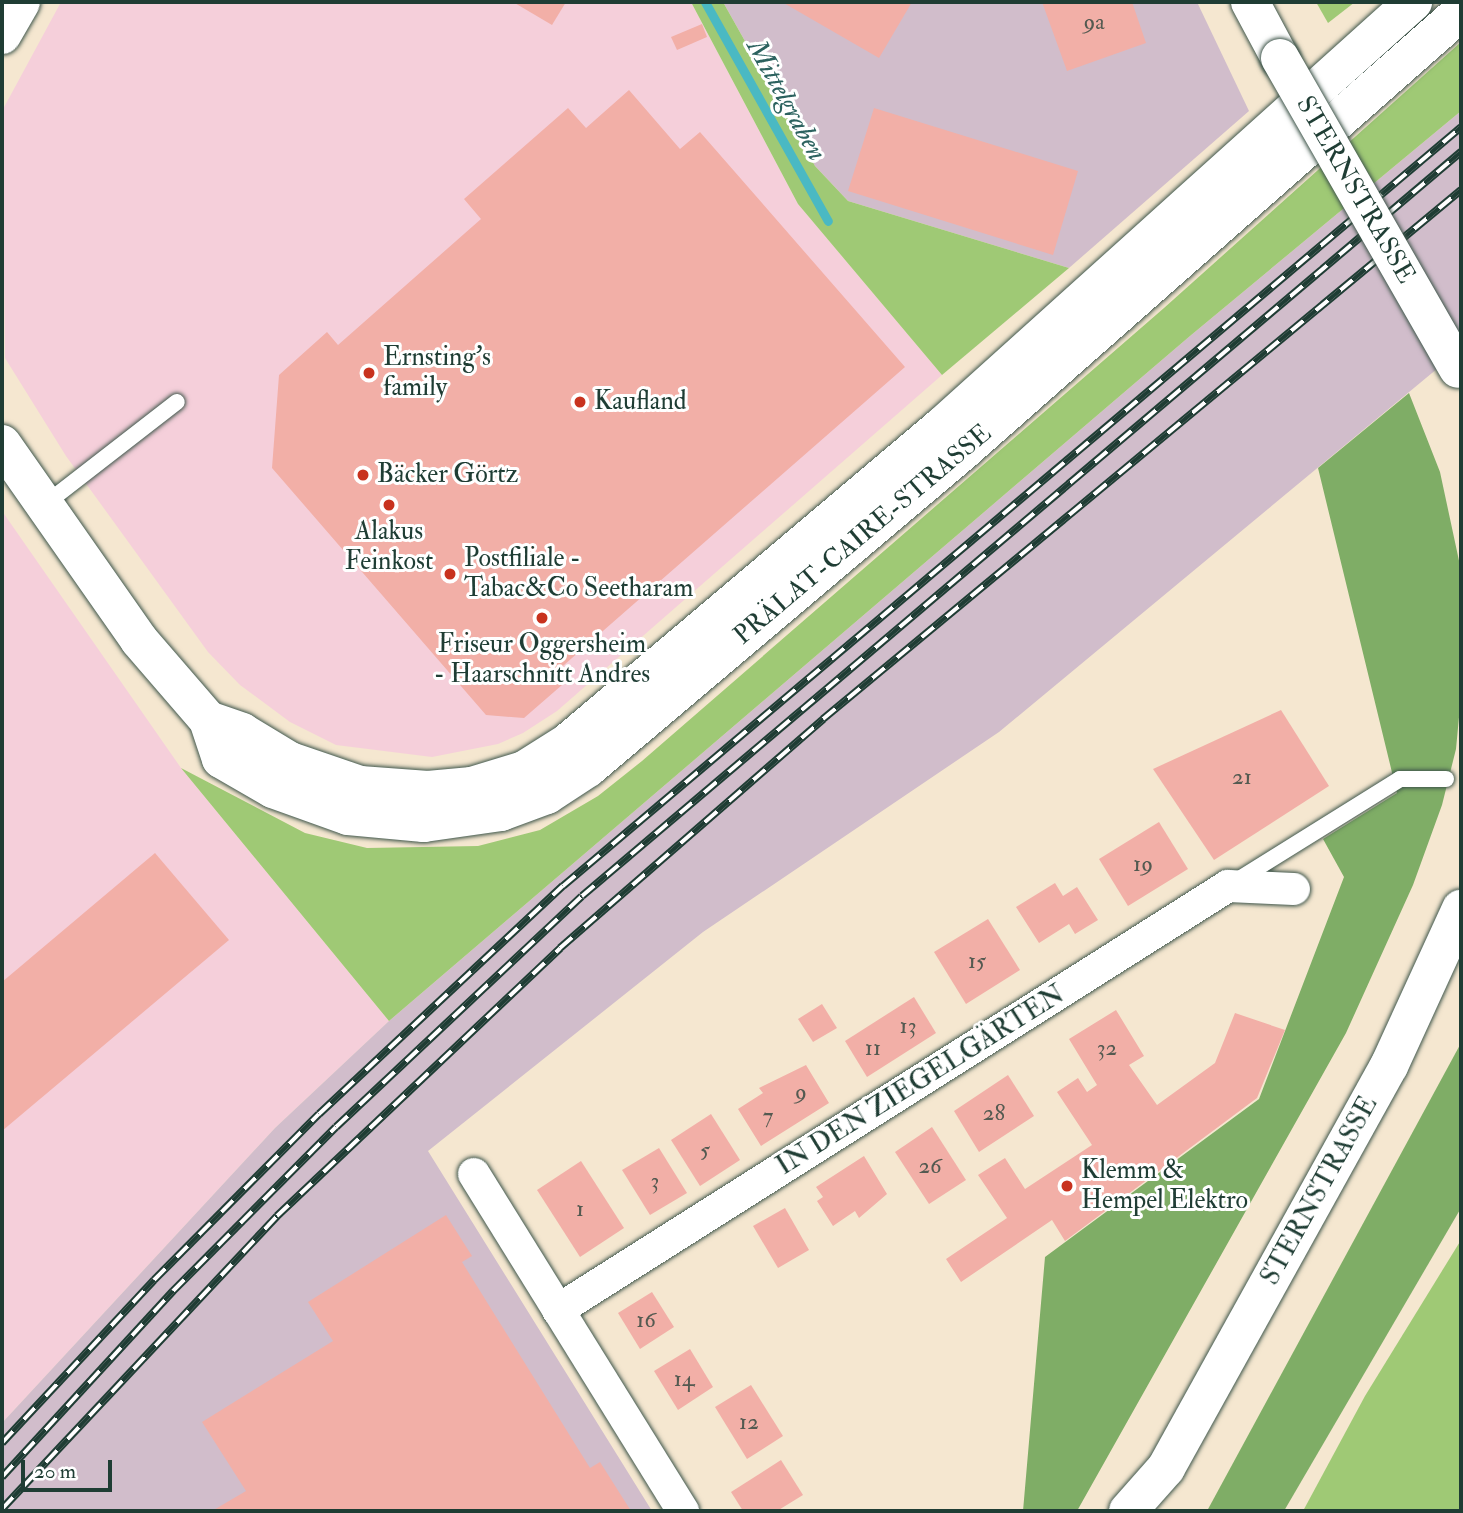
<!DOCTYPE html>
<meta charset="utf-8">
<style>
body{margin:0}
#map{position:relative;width:1463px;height:1513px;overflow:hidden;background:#f5e7d0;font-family:"IM FELL Double Pica",serif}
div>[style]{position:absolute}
.built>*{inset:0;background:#f5cfda}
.industrial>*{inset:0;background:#d1bdcb}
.green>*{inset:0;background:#9fc975}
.forest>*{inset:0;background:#7fad66}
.stream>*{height:9px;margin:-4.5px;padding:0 4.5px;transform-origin:4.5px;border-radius:4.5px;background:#4ab9c3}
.building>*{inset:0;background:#f2afa7}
.roads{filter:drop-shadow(0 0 2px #3f564b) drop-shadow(0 0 2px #3f564b)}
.service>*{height:16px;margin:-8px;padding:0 8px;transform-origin:8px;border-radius:8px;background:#fff}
.minor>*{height:32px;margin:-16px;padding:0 16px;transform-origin:16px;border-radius:16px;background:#fff}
.tertiary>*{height:38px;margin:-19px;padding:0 19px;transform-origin:19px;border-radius:19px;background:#fff}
.secondary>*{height:38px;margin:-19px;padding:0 19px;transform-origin:19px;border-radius:19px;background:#fff}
.rail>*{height:8px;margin-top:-4px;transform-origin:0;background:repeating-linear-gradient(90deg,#fff 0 16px,#1f3d34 0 32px);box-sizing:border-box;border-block:2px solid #1f3d34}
.bridges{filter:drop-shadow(0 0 2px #3f564b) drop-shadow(0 0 2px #3f564b)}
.secondary-bridge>*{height:38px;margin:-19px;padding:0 19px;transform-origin:19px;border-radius:19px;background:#fff}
.dots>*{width:19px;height:19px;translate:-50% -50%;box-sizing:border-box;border:4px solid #fff;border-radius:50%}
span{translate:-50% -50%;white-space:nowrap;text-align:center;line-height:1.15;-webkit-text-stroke:6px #fff;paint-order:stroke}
.number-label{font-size:23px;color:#545a51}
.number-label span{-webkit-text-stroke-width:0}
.street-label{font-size:26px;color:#1f3d34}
.poi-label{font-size:26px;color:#1f3d34}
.left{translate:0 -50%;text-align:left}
.water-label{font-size:28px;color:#2c625f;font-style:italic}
.frame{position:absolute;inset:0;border:4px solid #1f3d34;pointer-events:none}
.scale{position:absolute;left:21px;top:1460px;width:91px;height:32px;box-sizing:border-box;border:4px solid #1f3d34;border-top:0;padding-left:9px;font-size:21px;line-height:24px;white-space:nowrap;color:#1f3d34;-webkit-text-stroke:5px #fff;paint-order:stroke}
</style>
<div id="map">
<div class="built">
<i style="clip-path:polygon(61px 2px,691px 2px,798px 204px,942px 375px,557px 711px,523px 733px,498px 744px,432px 757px,336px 745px,290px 722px,240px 685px,208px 652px,66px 456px,5px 358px,2px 111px)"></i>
<i style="clip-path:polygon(2px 511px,181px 768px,389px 1021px,275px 1128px,2px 1423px)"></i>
</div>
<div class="industrial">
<i style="clip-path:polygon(723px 2px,1197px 2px,1249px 111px,1069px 268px,848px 201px,815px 166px)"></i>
<i style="clip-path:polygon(1461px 111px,1461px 349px,999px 732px,703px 932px,428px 1151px,652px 1511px,2px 1511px,2px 1423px,275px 1128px,389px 1021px,1190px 336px)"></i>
</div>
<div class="green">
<i style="clip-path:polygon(691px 2px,723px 2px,815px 166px,848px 201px,1069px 268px,942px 375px,798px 204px)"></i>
<i style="clip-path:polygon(1316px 2px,1355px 2px,1328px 23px)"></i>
<i style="clip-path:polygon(1461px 42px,1461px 111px,1190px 336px,389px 1021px,181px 768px,305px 833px,367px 848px,478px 846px,540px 830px,598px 796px,642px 761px,1164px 308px)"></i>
<i style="clip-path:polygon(1461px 1240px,1461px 1511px,1303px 1511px,1365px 1396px)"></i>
</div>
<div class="forest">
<i style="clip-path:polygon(1409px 393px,1440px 472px,1461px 570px,1461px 696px,1456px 749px,1442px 805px,1413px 885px,1346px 1033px,1077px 1511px,1023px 1511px,1045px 1257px,1259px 1099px,1344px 877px,1323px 839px,1397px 793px,1318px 468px)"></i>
<i style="clip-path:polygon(1461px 1043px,1461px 1208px,1284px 1511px,1207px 1511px)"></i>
</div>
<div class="stream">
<i style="left:705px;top:2px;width:251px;rotate:60.7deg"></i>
</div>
<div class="building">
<i style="clip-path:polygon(513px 2px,566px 2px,552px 25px)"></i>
<i style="clip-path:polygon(782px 2px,912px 2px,879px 58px)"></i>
<i style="clip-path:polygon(1042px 2px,1132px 2px,1146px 43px,1067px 71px)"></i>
<i style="clip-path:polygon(702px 24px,707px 37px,677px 50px,671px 37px)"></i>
<i style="clip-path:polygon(629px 90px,680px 149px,700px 132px,905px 367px,556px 672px,562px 685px,524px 718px,486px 715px,272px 468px,279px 375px,327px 332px,338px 345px,481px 219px,464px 199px,568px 108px,586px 128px)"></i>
<i style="clip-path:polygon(874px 108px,1078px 171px,1053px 255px,848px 191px)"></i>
<i style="clip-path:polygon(1281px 710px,1329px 786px,1214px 860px,1153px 769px)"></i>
<i style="clip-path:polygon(1159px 822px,1188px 869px,1128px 906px,1099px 859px)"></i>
<i style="clip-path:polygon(155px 853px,229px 940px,2px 1131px,2px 982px)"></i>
<i style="clip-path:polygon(1055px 883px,1063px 896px,1077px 887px,1098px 920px,1075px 934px,1069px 924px,1039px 943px,1016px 907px)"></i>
<i style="clip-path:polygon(988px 919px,1020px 970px,966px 1004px,934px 952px)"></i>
<i style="clip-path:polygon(914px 997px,936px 1033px,867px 1077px,845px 1041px)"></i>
<i style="clip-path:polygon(822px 1004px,837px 1028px,813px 1042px,798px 1019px)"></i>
<i style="clip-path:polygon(1116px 1010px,1144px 1056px,1129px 1065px,1157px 1105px,1215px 1063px,1235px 1013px,1285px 1030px,1257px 1098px,1065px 1241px,1052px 1220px,961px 1282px,946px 1259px,1007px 1218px,978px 1175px,1005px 1158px,1025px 1189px,1092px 1145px,1057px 1092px,1078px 1078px,1087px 1092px,1097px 1085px,1069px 1039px)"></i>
<i style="clip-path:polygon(806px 1065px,829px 1103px,761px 1146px,738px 1109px,763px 1093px,759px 1088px)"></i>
<i style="clip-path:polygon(1008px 1075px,1034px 1116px,979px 1152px,954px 1111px)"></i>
<i style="clip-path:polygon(711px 1114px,740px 1160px,700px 1186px,671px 1140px)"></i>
<i style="clip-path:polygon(932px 1127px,966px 1180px,929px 1204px,895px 1152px)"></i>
<i style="clip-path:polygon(659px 1148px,687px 1193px,650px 1215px,622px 1170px)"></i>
<i style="clip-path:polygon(864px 1156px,887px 1194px,859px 1218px,855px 1211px,833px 1226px,817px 1201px,823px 1197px,816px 1187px)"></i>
<i style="clip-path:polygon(581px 1161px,624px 1228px,580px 1257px,537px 1190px)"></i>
<i style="clip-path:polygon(785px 1208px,809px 1250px,778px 1268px,753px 1226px)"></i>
<i style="clip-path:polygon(446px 1215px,472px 1256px,462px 1262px,590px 1468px,600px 1462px,631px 1511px,212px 1511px,246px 1491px,202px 1422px,333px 1341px,308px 1302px)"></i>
<i style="clip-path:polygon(652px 1292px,674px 1327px,640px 1349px,618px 1313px)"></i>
<i style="clip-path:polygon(690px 1349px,713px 1387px,678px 1410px,654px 1371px)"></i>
<i style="clip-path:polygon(751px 1385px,783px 1436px,747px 1459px,715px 1407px)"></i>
<i style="clip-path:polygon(781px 1460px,803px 1495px,777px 1511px,743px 1511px,731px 1492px)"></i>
</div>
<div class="roads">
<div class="service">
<i style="left:44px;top:505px;width:168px;rotate:-37.8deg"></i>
<i style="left:1233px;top:883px;width:197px;rotate:-31.9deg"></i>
<i style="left:1400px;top:779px;width:46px"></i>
</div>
<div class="minor">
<i style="left:474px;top:1174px;width:397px;rotate:58.2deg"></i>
<i style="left:558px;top:1310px;width:793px;rotate:-32.33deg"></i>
<i style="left:1228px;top:886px;width:66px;rotate:2.6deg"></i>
</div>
<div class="tertiary">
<i style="left:2px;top:35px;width:38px;rotate:-60deg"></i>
<i style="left:2px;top:444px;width:239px;rotate:55deg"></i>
<i style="left:139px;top:640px;width:106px;rotate:49.2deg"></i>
<i style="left:208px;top:720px;width:41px;rotate:71.6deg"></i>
<i style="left:221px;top:759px;width:60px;rotate:30deg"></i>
<i style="left:273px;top:789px;width:80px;rotate:19.8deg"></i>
<i style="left:348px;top:816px;width:76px;rotate:5.3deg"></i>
<i style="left:424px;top:823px;width:78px;rotate:-8.1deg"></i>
<i style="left:501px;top:812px;width:49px;rotate:-20.3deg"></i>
<i style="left:547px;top:795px;width:49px;rotate:-33.4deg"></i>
<i style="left:588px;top:768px;width:491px;rotate:-40.2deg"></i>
<i style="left:963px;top:451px;width:664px;rotate:-41.4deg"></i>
<i style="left:208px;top:720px;width:36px;rotate:19deg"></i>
<i style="left:242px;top:732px;width:56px;rotate:31.1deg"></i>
<i style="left:290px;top:761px;width:74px;rotate:18.9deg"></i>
<i style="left:360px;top:785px;width:68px;rotate:4.2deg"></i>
<i style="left:428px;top:790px;width:44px;rotate:-5.2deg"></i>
<i style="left:472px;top:786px;width:54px;rotate:-17.1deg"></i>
<i style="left:524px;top:770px;width:51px;rotate:-32.1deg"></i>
<i style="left:567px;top:743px;width:491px;rotate:-40.2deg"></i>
<i style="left:942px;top:426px;width:634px;rotate:-41.99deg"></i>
</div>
<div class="secondary">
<i style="left:1250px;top:2px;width:64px;rotate:61.8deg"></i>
<i style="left:1128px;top:1511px;width:57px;rotate:-48.5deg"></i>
<i style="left:1166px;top:1468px;width:460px;rotate:-61deg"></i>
<i style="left:1389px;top:1066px;width:173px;rotate:-65.4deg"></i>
</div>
</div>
<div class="rail">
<i style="left:2px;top:1443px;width:223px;rotate:-47deg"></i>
<i style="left:154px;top:1280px;width:234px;rotate:-45.2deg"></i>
<i style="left:319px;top:1114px;width:334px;rotate:-43.1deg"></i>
<i style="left:563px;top:886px;width:1176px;rotate:-40.2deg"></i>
<i style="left:2px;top:1477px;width:253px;rotate:-47.4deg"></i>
<i style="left:173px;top:1291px;width:231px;rotate:-45.2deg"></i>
<i style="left:336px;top:1127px;width:337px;rotate:-43.2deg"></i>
<i style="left:582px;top:896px;width:1152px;rotate:-40.25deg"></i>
<i style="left:2px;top:1509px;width:402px;rotate:-46.8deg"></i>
<i style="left:277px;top:1216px;width:390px;rotate:-43.4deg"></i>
<i style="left:560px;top:948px;width:349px;rotate:-41deg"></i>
<i style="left:823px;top:719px;width:829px;rotate:-39.66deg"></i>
</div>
<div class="bridges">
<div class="secondary-bridge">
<i style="left:1280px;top:58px;width:358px;rotate:60.2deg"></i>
</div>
</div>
<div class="dots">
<i style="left:369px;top:373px;background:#c8321e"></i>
<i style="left:580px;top:402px;background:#c8321e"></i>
<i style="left:363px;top:475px;background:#c8321e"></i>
<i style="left:389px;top:505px;background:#c8321e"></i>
<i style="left:450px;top:574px;background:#c8321e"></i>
<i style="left:542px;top:618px;background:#c8321e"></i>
<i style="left:1067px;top:1186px;background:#c8321e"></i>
</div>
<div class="number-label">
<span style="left:1094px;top:22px">9a</span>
<span style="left:1242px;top:777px">21</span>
<span style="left:1143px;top:864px">19</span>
<span style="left:977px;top:961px">15</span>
<span style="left:908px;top:1026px">13</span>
<span style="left:873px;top:1048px">11</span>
<span style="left:1107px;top:1048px">32</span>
<span style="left:801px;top:1092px">9</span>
<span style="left:994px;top:1113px">28</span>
<span style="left:768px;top:1116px">7</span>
<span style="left:705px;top:1150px">5</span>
<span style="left:930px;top:1166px">26</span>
<span style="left:655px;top:1181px">3</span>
<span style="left:580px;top:1209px">1</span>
<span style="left:646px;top:1320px">16</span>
<span style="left:684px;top:1379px">14</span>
<span style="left:749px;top:1422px">12</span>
</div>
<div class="street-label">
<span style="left:1355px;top:190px;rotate:60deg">STERNSTRASSE</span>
<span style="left:863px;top:535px;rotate:-40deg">PRÄLAT-CAIRE-STRASSE</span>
<span style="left:921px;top:1081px;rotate:-32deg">IN DEN ZIEGELGÄRTEN</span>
<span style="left:1320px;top:1191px;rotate:-61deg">STERNSTRASSE</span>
</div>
<div class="poi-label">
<span class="left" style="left:383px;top:373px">Ernsting's<br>family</span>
<span class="left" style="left:594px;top:402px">Kaufland</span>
<span class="left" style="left:377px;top:475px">Bäcker Görtz</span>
<span style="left:389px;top:547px">Alakus<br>Feinkost</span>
<span class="left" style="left:464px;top:574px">Postfiliale -<br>Tabac&amp;Co Seetharam</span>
<span style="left:542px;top:660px">Friseur Oggersheim<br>- Haarschnitt Andres</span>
<span class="left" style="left:1081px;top:1186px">Klemm &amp;<br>Hempel Elektro</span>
</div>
<div class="water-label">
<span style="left:786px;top:100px;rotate:61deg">Mittelgraben</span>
</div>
<div class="frame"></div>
<div class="scale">20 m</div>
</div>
